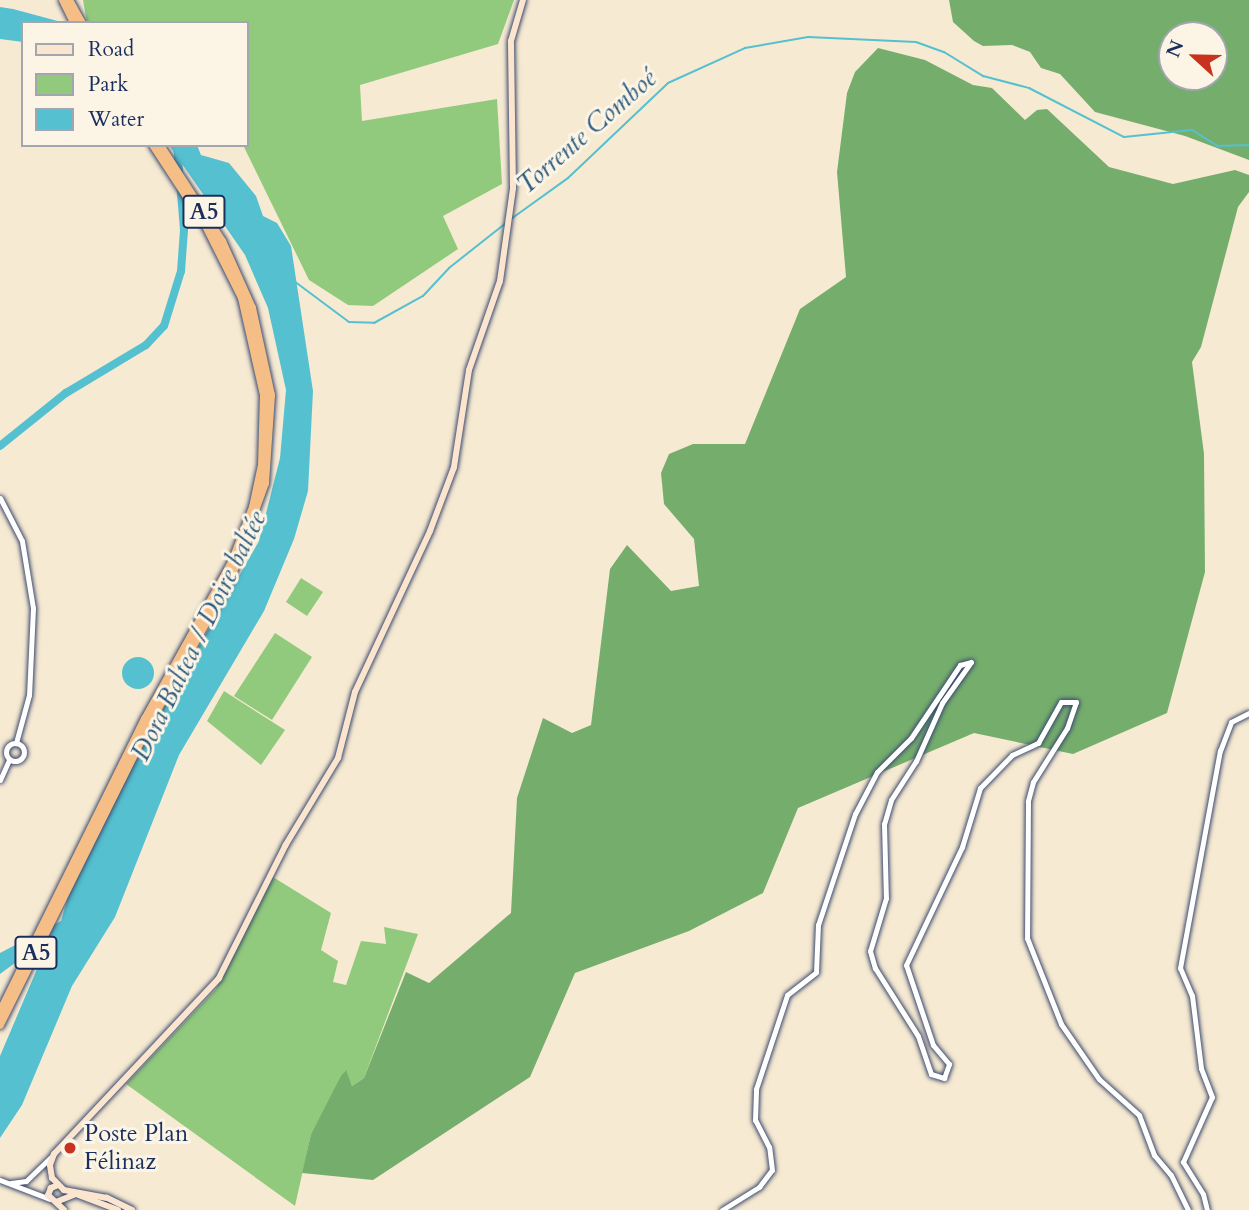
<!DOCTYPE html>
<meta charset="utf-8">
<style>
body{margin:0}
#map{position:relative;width:1249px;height:1210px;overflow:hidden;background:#f7ead2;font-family:Cardo,serif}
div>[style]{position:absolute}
.green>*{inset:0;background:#92ca7d}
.forest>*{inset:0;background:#75ae6c}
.water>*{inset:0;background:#55c0cf}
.round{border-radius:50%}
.stream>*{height:2px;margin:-1px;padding:0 1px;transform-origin:1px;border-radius:1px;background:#55c0cf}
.river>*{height:8px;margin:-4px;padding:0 4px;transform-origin:4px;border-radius:4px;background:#55c0cf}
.roads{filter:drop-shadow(0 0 2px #3c4b6f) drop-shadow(0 0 2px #3c4b6f)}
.tertiary>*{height:5px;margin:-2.5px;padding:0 2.5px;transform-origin:2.5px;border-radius:2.5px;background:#fff}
.tertiary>.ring{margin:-2.5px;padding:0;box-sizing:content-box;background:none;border:5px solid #fff;border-radius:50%}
.secondary>*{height:6px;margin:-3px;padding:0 3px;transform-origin:3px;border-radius:3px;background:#fbe5cf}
.motorway>*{height:8px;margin:-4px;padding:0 4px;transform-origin:4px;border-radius:4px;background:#f6be87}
.bridges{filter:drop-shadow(0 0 2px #3c4b6f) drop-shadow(0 0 2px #3c4b6f)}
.motorway-bridge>*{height:8px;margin:-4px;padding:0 4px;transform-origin:4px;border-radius:4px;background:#f6be87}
.dots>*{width:19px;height:19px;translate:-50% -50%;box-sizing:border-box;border:4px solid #fcf5e5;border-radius:50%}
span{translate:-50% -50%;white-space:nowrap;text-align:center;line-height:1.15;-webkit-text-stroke:6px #fcf5e5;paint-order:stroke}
.shield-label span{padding:2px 5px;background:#fcf5e5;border:2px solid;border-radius:5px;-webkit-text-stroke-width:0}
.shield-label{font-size:23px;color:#1b2f5e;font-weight:700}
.poi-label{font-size:24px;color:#1b2f5e}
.left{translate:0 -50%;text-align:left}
.water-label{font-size:26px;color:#2c5a80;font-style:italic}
.legend{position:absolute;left:21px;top:21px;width:228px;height:126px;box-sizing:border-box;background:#fcf5e5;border:2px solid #a2a6af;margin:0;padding:9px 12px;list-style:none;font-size:21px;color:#1b2f5e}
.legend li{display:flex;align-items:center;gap:14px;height:35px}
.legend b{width:35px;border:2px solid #a2a6af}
.north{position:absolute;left:1158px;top:21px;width:70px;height:70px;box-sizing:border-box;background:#fcf5e5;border:2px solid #a2a6af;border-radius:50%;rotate:292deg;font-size:19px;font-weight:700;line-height:28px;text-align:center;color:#1b2f5e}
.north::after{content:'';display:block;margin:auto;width:24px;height:32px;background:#c8321e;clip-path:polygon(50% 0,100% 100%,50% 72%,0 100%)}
</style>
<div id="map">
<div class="green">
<i style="clip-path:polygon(83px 0,514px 0,498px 44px,360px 85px,362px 121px,497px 99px,502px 184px,443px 216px,458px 249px,373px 306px,348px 305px,309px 280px,243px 145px,247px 23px,87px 23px)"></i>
<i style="clip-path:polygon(301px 578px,323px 592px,307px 616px,286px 602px)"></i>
<i style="clip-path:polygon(275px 633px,312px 657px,272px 720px,234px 696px)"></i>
<i style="clip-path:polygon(224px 691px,285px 730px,261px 765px,207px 721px)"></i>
<i style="clip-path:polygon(273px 877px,331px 913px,321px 950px,338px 961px,333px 982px,346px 985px,361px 941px,386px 944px,384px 927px,418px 934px,364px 1078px,352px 1086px,345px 1071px,311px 1134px,295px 1206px,126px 1084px,216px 989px)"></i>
</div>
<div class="forest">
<i style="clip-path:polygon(evenodd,949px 0,1249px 0,1249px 160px,1185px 136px,1095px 112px,1060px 74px,1041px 68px,1030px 52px,1012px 45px,983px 46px,974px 41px,953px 22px,949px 0,1172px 35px,1214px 35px,1214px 77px,1172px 77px,1172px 35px)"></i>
<i style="clip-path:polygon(878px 48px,925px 60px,973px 85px,992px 88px,1025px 120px,1037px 110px,1047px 109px,1109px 167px,1173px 184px,1235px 170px,1249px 175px,1249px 192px,1238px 207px,1201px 347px,1192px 362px,1204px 454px,1205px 572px,1167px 713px,1073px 754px,974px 733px,798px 808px,763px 893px,689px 931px,575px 973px,530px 1077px,373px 1180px,302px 1173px,311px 1134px,341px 1076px,346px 1070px,352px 1086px,364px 1078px,406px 972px,429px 983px,511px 913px,517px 798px,543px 718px,572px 733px,591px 725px,610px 569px,627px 545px,671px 591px,699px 586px,694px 539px,664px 504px,661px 473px,669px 454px,693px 444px,745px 444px,800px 309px,846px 277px,837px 172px,847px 93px,855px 72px)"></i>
</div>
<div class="water">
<i style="clip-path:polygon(0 7px,13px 9px,65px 23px,23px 23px,23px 42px,0 39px)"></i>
<i style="clip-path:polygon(169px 145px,197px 145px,201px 155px,229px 163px,256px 196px,263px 216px,277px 223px,291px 246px,313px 391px,308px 491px,294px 539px,264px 611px,179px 755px,115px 917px,72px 986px,22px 1105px,0 1138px,0 1056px,43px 955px,19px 960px,0 974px,0 953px,61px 921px,68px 897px,143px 744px,259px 541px,280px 458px,286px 390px,268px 308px,245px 255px)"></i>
<i class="round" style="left:122px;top:657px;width:32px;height:32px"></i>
</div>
<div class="stream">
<i style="left:511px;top:219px;width:70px;rotate:-35.7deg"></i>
<i style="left:568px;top:178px;width:138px;rotate:-43.5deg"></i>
<i style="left:668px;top:83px;width:85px;rotate:-24.4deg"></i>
<i style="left:745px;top:48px;width:64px;rotate:-9.9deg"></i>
<i style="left:808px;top:37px;width:108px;rotate:2.7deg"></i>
<i style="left:916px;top:42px;width:30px;rotate:20deg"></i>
<i style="left:944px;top:52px;width:46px;rotate:31.6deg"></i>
<i style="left:983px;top:76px;width:48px;rotate:14.6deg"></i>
<i style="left:1029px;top:88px;width:107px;rotate:27.3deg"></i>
<i style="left:1124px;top:137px;width:68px;rotate:-5.9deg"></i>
<i style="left:1192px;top:130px;width:31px;rotate:32deg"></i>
<i style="left:1218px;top:146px;width:31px;rotate:-2deg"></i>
<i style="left:294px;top:281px;width:69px;rotate:36.7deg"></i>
<i style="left:349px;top:322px;width:25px;rotate:2deg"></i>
<i style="left:374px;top:323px;width:56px;rotate:-28.9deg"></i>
<i style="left:423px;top:296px;width:38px;rotate:-47deg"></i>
<i style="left:449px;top:268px;width:73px;rotate:-38.3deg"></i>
</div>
<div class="river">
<i style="left:0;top:446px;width:85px;rotate:-38.8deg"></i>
<i style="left:66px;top:393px;width:93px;rotate:-31deg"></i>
<i style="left:146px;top:345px;width:26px;rotate:-47deg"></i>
<i style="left:164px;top:326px;width:58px;rotate:-72.8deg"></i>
<i style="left:181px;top:271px;width:41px;rotate:-85.8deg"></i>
<i style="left:184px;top:230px;width:85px;rotate:-94.7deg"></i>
</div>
<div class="roads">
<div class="tertiary">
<i style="left:0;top:498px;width:48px;rotate:62.9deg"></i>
<i style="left:22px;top:541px;width:68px;rotate:80.7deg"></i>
<i style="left:33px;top:608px;width:87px;rotate:92.6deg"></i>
<i style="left:29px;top:695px;width:50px;rotate:105.2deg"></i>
<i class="ring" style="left:6px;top:743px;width:13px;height:13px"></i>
<i style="left:0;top:780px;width:22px;rotate:-66deg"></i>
<i style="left:0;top:1180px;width:53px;rotate:20.8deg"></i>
<i style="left:11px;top:1183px;width:15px;rotate:-8deg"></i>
<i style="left:26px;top:1181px;width:36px;rotate:-44deg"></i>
<i style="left:722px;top:1210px;width:44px;rotate:-31.9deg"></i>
<i style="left:759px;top:1187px;width:21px;rotate:-53deg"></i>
<i style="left:772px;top:1170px;width:23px;rotate:-97deg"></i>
<i style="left:769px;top:1147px;width:30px;rotate:-117deg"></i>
<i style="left:755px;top:1120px;width:31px;rotate:-88deg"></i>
<i style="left:756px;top:1089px;width:99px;rotate:-71.7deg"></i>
<i style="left:787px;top:995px;width:37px;rotate:-38deg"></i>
<i style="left:816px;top:972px;width:47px;rotate:-87.6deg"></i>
<i style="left:818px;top:925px;width:117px;rotate:-71.6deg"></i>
<i style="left:855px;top:814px;width:47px;rotate:-62.4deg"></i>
<i style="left:877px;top:772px;width:48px;rotate:-45deg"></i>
<i style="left:911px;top:738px;width:88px;rotate:-56.1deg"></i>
<i style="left:960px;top:665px;width:11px;rotate:-15deg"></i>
<i style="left:971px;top:662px;width:50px;rotate:125.3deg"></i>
<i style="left:942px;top:703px;width:64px;rotate:114.1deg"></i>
<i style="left:916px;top:761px;width:46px;rotate:122.7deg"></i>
<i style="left:891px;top:800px;width:25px;rotate:106deg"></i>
<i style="left:884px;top:824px;width:74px;rotate:88.5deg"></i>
<i style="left:886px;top:898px;width:55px;rotate:106.8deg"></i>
<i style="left:870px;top:951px;width:18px;rotate:74deg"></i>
<i style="left:875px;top:968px;width:80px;rotate:57.7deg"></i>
<i style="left:918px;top:1036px;width:40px;rotate:71.1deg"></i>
<i style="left:931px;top:1074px;width:14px;rotate:17deg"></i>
<i style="left:944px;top:1078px;width:15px;rotate:-70deg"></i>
<i style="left:949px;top:1064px;width:25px;rotate:-130deg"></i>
<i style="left:933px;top:1045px;width:84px;rotate:-108.6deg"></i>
<i style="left:906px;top:965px;width:131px;rotate:-64.6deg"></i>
<i style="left:962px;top:847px;width:62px;rotate:-73deg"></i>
<i style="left:980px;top:788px;width:46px;rotate:-45.9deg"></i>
<i style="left:1012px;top:755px;width:29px;rotate:-25deg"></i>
<i style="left:1038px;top:743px;width:47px;rotate:-60.7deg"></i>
<i style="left:1061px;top:702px;width:15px"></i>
<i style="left:1076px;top:702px;width:28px;rotate:109deg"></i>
<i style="left:1067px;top:728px;width:64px;rotate:122.2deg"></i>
<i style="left:1033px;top:782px;width:20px;rotate:105deg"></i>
<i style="left:1028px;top:801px;width:137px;rotate:90.4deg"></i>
<i style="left:1027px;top:938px;width:92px;rotate:68.4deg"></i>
<i style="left:1061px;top:1024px;width:67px;rotate:55.4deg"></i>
<i style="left:1099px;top:1079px;width:54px;rotate:42deg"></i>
<i style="left:1139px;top:1115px;width:43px;rotate:69.4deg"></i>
<i style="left:1154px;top:1155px;width:26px;rotate:50deg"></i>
<i style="left:1171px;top:1175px;width:39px;rotate:64deg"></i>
<i style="left:1207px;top:1210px;width:16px;rotate:-104deg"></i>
<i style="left:1203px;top:1194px;width:38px;rotate:-122deg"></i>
<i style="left:1183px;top:1162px;width:71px;rotate:-66deg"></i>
<i style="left:1212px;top:1097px;width:31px;rotate:-111deg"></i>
<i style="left:1201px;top:1068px;width:73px;rotate:-97.1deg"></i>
<i style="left:1192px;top:996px;width:30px;rotate:-113deg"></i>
<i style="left:1180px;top:968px;width:221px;rotate:-79.6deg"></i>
<i style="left:1220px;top:751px;width:31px;rotate:-69deg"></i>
<i style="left:1231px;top:722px;width:20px;rotate:-27deg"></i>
</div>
<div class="secondary">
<i style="left:58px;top:1185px;width:8px;rotate:157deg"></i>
<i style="left:51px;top:1188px;width:8px;rotate:113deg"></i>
<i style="left:48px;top:1195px;width:22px;rotate:43deg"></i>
<i style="left:56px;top:1202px;width:22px;rotate:-22deg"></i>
<i style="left:76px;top:1194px;width:45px;rotate:20.9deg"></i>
<i style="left:132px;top:1210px;width:28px;rotate:-154deg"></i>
<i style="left:107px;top:1198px;width:44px;rotate:-169.5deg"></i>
<i style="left:64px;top:1190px;width:17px;rotate:-135deg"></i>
<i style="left:52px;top:1178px;width:13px;rotate:-99deg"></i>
<i style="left:50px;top:1165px;width:12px;rotate:-70deg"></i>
<i style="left:54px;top:1154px;width:241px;rotate:-46.8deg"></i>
<i style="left:219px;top:978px;width:148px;rotate:-63.4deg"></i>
<i style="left:285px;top:846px;width:103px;rotate:-58.9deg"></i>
<i style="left:338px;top:758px;width:68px;rotate:-75.6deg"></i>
<i style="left:355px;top:692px;width:178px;rotate:-65deg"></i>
<i style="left:430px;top:531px;width:68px;rotate:-69.4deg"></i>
<i style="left:454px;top:467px;width:98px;rotate:-81.2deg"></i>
<i style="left:469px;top:370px;width:94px;rotate:-70.8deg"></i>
<i style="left:500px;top:281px;width:94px;rotate:-82deg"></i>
<i style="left:513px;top:188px;width:147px;rotate:-90.8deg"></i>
<i style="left:511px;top:41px;width:43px;rotate:-73.7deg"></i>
</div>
<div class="motorway">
<i style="left:0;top:1012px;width:327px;rotate:-63.7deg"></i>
<i style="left:145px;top:719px;width:179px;rotate:-61deg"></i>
<i style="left:232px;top:562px;width:59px;rotate:-69.1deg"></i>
<i style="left:253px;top:507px;width:43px;rotate:-77.9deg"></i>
<i style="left:262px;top:465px;width:70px;rotate:-88.4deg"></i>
<i style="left:264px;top:395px;width:99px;rotate:-102.8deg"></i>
<i style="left:242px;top:298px;width:80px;rotate:-116.6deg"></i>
<i style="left:206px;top:226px;width:97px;rotate:-123.2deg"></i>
<i style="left:0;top:1025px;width:339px;rotate:-63.6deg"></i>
<i style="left:151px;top:721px;width:164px;rotate:-60.8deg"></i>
<i style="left:231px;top:578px;width:101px;rotate:-70.3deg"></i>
<i style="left:265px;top:483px;width:88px;rotate:-86.1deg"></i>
<i style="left:271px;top:395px;width:89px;rotate:-102.3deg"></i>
<i style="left:252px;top:308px;width:73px;rotate:-114.1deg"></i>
<i style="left:222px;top:241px;width:114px;rotate:-122.9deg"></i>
</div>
</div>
<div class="bridges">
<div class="motorway-bridge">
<i style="left:63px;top:0;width:25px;rotate:64deg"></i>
<i style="left:69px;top:0;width:26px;rotate:61deg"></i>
</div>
</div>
<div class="dots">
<i style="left:70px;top:1148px;background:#c8321e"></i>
</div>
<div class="shield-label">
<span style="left:204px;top:212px">A5</span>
<span style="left:36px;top:953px">A5</span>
</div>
<div class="poi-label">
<span class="left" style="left:84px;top:1148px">Poste Plan<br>Félinaz</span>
</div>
<div class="water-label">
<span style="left:587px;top:132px;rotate:-41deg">Torrente Comboé</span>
<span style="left:199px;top:636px;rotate:-64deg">Dora Baltea / Doire baltée</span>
</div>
<ul class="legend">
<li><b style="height:9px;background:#fbe5cf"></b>Road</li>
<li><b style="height:19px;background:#92ca7d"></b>Park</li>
<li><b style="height:19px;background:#55c0cf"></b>Water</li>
</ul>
<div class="north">N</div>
</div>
